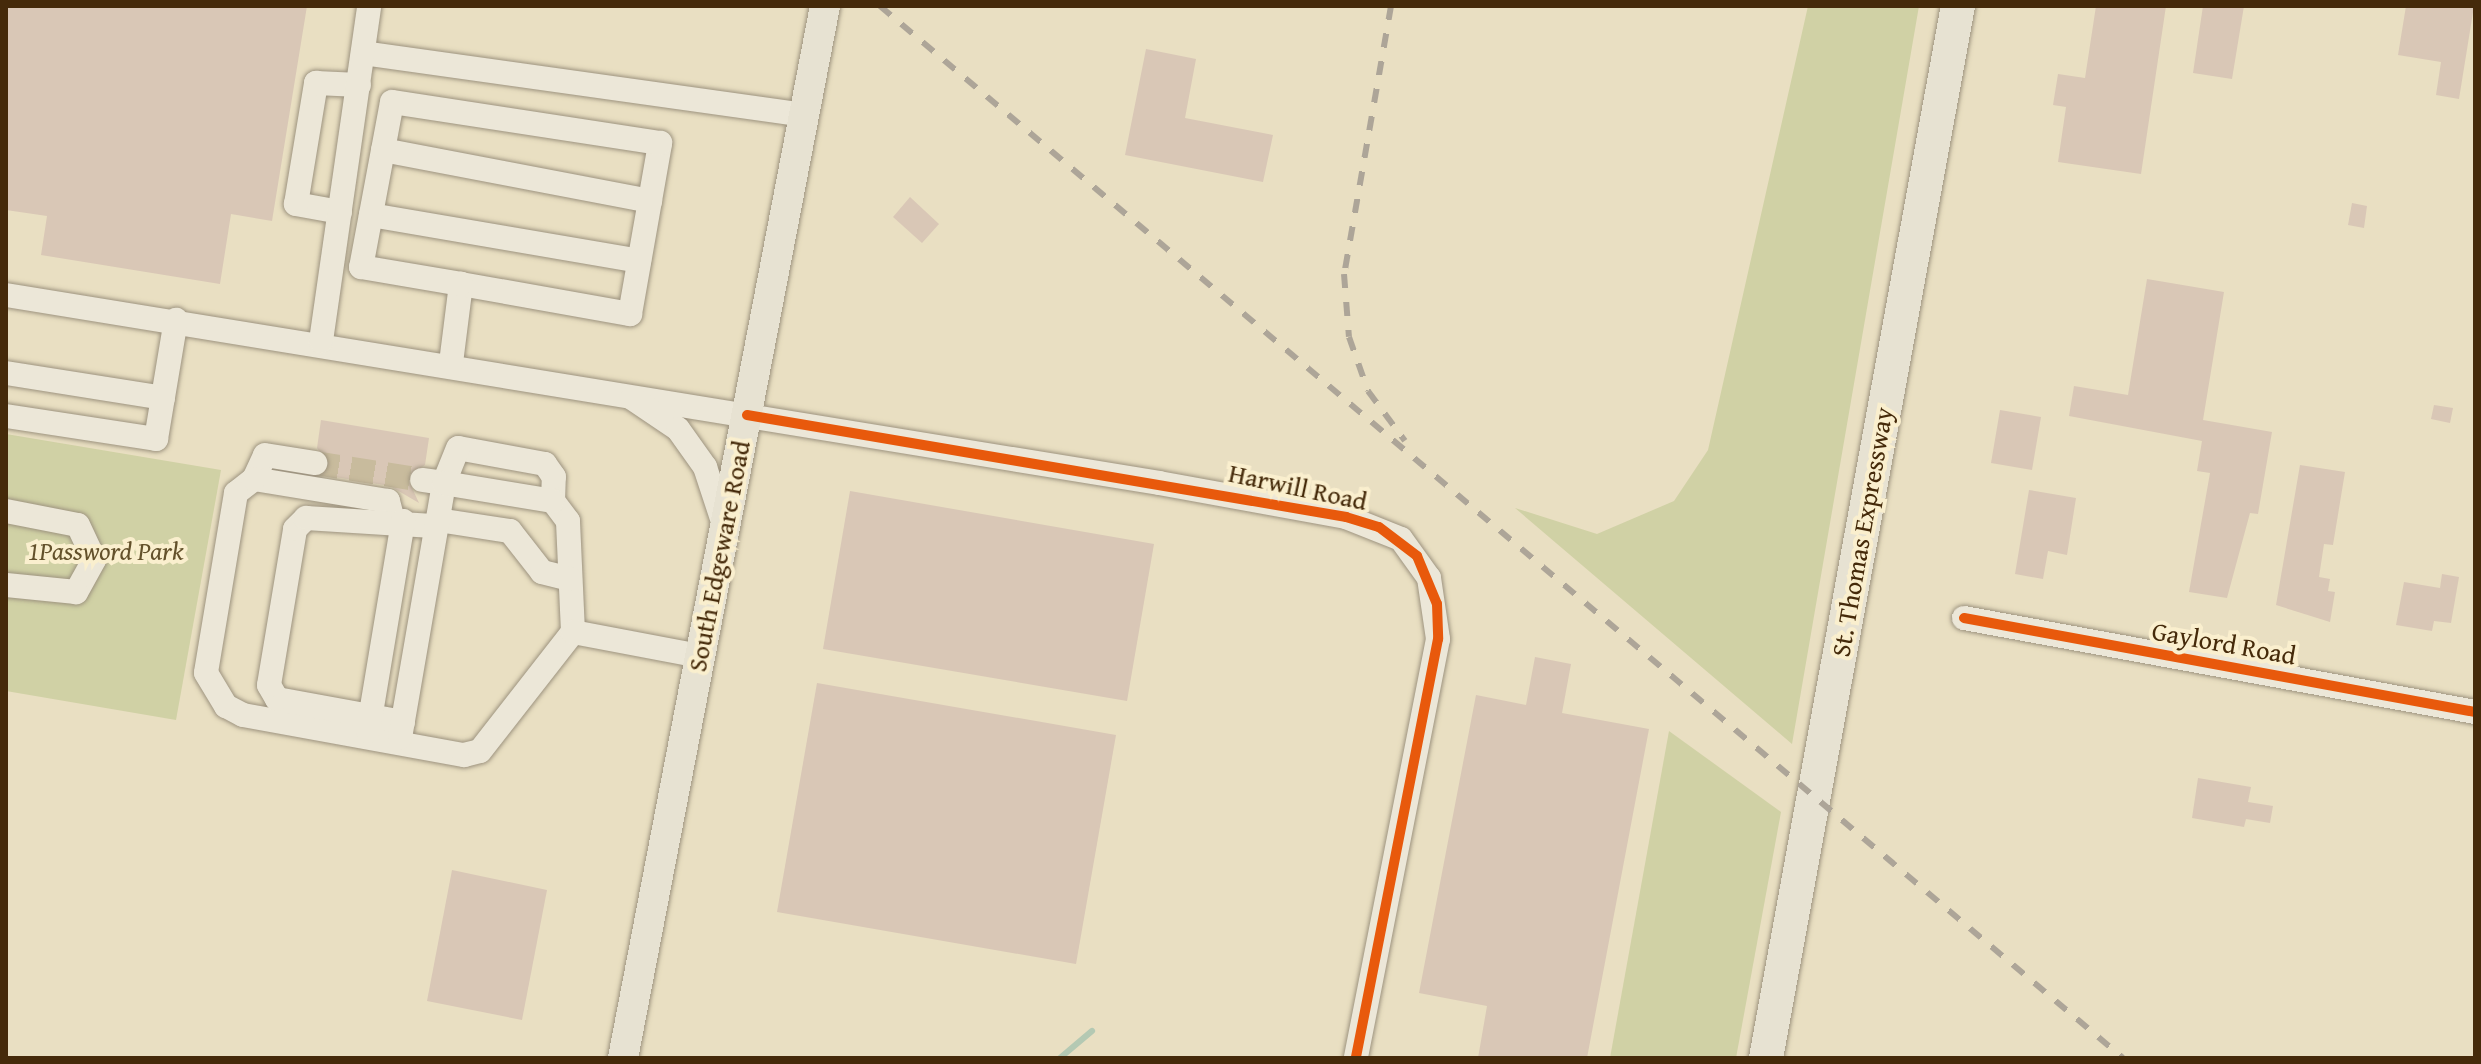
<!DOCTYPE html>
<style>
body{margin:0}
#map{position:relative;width:2481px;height:1064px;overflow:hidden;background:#e9dfc2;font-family:"Gentium Book Plus",serif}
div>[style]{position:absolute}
.green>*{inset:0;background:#d0d1a5}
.stream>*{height:6px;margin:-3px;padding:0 3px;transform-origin:3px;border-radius:3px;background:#b4c9b3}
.building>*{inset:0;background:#d9c7b6}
.minor-tunnel>*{height:24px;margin-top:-12px;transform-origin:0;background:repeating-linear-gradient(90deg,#c8bb9d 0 24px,transparent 0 36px)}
.roads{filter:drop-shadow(0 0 2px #9d937f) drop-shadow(0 0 2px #9d937f)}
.minor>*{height:24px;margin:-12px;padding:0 12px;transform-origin:12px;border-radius:12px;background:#ece7d8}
.major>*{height:30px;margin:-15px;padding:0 15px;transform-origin:15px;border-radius:15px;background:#e7e2d2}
.highway>*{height:34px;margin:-17px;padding:0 17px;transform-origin:17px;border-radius:17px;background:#e7e2d2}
.rail>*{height:6px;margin-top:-3px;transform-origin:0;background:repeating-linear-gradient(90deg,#ada598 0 14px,transparent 0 28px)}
.cycleway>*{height:10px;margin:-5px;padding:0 5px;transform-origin:5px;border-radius:5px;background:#e8590c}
span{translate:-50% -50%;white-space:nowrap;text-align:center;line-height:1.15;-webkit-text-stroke:8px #faefce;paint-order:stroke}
.street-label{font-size:26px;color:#452a0a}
.park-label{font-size:26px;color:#63512b;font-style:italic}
.frame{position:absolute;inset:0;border:8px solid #452a0a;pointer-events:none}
</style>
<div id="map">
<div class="green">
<i style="clip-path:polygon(1808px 6px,1919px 6px,1792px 744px,1515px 508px,1597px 534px,1674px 501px,1708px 450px)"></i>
<i style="clip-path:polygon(6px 434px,221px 470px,176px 720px,6px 691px)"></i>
<i style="clip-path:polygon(1669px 731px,1781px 812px,1736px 1058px,1610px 1058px)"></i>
</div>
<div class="stream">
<i style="left:1060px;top:1058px;width:42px;rotate:-40.2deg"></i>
</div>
<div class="building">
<i style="clip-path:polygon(6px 6px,307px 6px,272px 221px,231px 214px,220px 284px,41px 255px,47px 216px,6px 210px)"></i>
<i style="clip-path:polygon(2096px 6px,2166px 6px,2141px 174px,2058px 162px,2066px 107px,2053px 105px,2058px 74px,2085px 78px)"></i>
<i style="clip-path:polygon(2203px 6px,2244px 6px,2232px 79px,2193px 73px)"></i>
<i style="clip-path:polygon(2406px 6px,2474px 6px,2459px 99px,2436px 95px,2441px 62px,2398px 55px)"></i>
<i style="clip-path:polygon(1146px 49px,1196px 59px,1185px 118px,1273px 135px,1263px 182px,1125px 155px)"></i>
<i style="clip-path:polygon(910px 197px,939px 224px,922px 243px,893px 217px)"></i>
<i style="clip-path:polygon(2352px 203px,2367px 206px,2364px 228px,2348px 225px)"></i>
<i style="clip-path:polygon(2147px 279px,2224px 292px,2203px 420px,2272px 432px,2258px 514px,2250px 513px,2227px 598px,2189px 592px,2210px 473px,2197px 471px,2202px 441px,2069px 416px,2074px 386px,2128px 395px)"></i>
<i style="clip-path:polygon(2434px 405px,2453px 408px,2450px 423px,2431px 419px)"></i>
<i style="clip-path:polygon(2000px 410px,2041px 417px,2032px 470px,1991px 463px)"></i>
<i style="clip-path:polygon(321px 420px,429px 438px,425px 465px,407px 477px,419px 503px,390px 486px,323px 475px,330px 465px,317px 448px)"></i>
<i style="clip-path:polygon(2300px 465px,2345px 472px,2333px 545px,2324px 544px,2319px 577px,2330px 579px,2328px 591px,2335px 592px,2330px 622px,2276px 605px)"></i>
<i style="clip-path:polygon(2029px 490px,2076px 498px,2067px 555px,2048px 551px,2043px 579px,2015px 574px)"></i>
<i style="clip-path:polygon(850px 491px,1154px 544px,1127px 701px,823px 649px)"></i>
<i style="clip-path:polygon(2442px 574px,2459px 577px,2451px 623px,2434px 621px,2432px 631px,2396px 625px,2404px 582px,2440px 588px)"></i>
<i style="clip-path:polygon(1535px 657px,1571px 664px,1562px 713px,1649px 729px,1587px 1058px,1478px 1058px,1487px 1006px,1419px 993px,1476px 695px,1526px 705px)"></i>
<i style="clip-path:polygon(817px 683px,1116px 735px,1076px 964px,777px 912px)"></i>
<i style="clip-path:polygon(2198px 778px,2251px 787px,2248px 802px,2273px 806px,2270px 823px,2246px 819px,2244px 827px,2192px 818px)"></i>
<i style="clip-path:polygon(452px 870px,547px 890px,522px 1020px,427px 1001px)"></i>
</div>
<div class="minor-tunnel">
<i style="left:315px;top:463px;width:108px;rotate:9deg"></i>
</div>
<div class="roads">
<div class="minor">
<i style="left:363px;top:53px;width:446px;rotate:8deg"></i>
<i style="left:383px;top:150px;width:272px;rotate:10.8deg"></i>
<i style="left:340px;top:212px;width:45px;rotate:-169.7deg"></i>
<i style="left:296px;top:204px;width:123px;rotate:-80.6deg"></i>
<i style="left:316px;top:83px;width:43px;rotate:2.7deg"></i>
<i style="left:371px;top:215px;width:272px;rotate:9.7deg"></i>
<i style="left:6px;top:295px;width:1168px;rotate:9.26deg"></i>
<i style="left:1159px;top:483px;width:190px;rotate:10.3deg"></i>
<i style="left:1346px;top:517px;width:59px;rotate:21.8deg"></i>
<i style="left:1401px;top:539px;width:48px;rotate:54.3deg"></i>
<i style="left:1429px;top:578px;width:62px;rotate:81.6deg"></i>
<i style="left:1438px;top:639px;width:427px;rotate:101.1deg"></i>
<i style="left:321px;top:341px;width:338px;rotate:-81.8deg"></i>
<i style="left:451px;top:363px;width:80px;rotate:-82.8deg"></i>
<i style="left:461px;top:284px;width:172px;rotate:10.1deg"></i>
<i style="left:630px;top:314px;width:174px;rotate:-80deg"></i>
<i style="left:660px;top:143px;width:271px;rotate:-171.3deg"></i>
<i style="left:392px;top:102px;width:168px;rotate:100.6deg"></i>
<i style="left:361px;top:267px;width:101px;rotate:9.6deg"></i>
<i style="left:6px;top:373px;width:159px;rotate:9deg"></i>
<i style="left:632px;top:398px;width:55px;rotate:34deg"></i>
<i style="left:678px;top:429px;width:47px;rotate:54.6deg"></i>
<i style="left:705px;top:467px;width:64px;rotate:71.8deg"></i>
<i style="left:6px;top:416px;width:152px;rotate:8.7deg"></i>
<i style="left:156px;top:439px;width:121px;rotate:-80.5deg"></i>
<i style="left:254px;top:479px;width:26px;rotate:-65deg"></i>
<i style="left:265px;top:455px;width:51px;rotate:9.1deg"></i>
<i style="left:6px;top:511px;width:73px;rotate:11deg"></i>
<i style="left:78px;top:525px;width:38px;rotate:65deg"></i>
<i style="left:94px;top:560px;width:37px;rotate:119deg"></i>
<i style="left:76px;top:592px;width:70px;rotate:-174.3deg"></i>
<i style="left:393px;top:520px;width:20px;rotate:-105deg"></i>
<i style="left:388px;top:501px;width:136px;rotate:-170.7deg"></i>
<i style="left:254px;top:479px;width:23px;rotate:142deg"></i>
<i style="left:236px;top:493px;width:182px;rotate:99.5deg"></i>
<i style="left:206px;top:673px;width:39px;rotate:59deg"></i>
<i style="left:226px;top:706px;width:19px;rotate:28deg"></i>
<i style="left:243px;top:715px;width:225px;rotate:10.3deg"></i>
<i style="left:464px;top:755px;width:16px;rotate:-14deg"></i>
<i style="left:480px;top:751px;width:151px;rotate:-52deg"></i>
<i style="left:573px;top:632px;width:111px;rotate:-92.6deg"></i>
<i style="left:568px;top:521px;width:25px;rotate:-127deg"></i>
<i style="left:553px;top:501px;width:24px;rotate:-88deg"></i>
<i style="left:554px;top:477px;width:16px;rotate:-125deg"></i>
<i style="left:545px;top:464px;width:88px;rotate:-169.6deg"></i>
<i style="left:458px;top:448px;width:38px;rotate:112deg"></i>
<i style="left:444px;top:483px;width:22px;rotate:-172deg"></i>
<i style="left:438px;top:520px;width:73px;rotate:8.7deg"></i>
<i style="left:510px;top:531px;width:52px;rotate:52deg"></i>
<i style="left:542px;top:572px;width:29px;rotate:14deg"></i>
<i style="left:1964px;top:618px;width:520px;rotate:10.42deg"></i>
<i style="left:573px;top:632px;width:129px;rotate:10.7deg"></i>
<i style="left:403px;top:722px;width:128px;rotate:-169.7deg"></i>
<i style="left:277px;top:699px;width:16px;rotate:-120deg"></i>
<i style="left:269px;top:685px;width:158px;rotate:-80.5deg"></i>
<i style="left:295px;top:529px;width:16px;rotate:-45deg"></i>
<i style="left:306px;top:518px;width:127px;rotate:3.6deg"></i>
<i style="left:368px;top:731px;width:213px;rotate:-80.5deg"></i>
<i style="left:400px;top:738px;width:259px;rotate:-80.2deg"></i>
<i style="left:444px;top:483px;width:110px;rotate:9.4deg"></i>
</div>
<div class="major">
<i style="left:623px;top:1058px;width:1071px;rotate:-79.13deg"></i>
</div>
<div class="highway">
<i style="left:1766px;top:1058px;width:1069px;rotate:-79.66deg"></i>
</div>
</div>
<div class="rail">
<i style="left:880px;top:6px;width:1628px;rotate:40.24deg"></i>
<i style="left:1391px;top:6px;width:272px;rotate:99.9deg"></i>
<i style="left:1344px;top:274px;width:63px;rotate:85.5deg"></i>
<i style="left:1349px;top:337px;width:57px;rotate:70.6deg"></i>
<i style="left:1368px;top:391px;width:62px;rotate:53.5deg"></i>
</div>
<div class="cycleway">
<i style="left:747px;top:415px;width:608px;rotate:9.66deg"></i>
<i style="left:1346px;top:517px;width:34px;rotate:17deg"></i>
<i style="left:1379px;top:527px;width:48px;rotate:37.3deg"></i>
<i style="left:1417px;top:556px;width:52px;rotate:67.4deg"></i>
<i style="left:1437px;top:604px;width:35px;rotate:88deg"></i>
<i style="left:1438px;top:639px;width:427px;rotate:101.1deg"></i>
<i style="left:1964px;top:618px;width:520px;rotate:10.42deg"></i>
</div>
<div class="street-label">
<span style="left:1298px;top:487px;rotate:12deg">Harwill Road</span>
<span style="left:1862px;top:532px;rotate:-80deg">St. Thomas Expressway</span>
<span style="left:719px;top:556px;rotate:-79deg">South Edgeware Road</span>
<span style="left:2224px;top:643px;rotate:10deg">Gaylord Road</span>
</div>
<div class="park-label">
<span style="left:106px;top:551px">1Password Park</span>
</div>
<div class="frame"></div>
</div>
